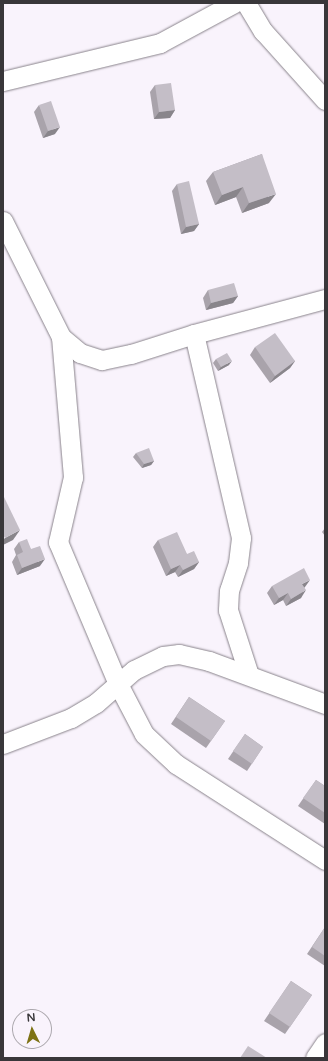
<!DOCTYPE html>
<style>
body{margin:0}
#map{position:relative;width:328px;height:1061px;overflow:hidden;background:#f9f3fc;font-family:"Varela Round",sans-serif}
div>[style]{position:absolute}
.roads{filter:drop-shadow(0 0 1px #89838b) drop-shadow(0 0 1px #89838b)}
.minor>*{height:19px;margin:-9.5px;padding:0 9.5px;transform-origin:9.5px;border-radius:9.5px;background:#fff}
.wall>*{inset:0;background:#a9a3ab}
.shaded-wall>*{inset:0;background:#89858b}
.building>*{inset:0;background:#c4bec7}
span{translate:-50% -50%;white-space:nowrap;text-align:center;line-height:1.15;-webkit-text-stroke:4px #f9f3fc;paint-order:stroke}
.frame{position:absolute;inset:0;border:4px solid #39373a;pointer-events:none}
.north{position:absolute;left:12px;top:1009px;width:40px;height:40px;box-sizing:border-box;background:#f9f3fc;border:1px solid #aca8ae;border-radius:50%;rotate:355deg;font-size:11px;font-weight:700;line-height:16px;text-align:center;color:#39373a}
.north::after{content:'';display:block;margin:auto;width:14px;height:18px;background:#7d7214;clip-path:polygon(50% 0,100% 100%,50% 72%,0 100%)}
</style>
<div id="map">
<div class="roads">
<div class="minor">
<i style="left:246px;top:3px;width:33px;rotate:59deg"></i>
<i style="left:263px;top:31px;width:93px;rotate:48.1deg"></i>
<i style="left:3px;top:81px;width:162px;rotate:-13.6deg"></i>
<i style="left:160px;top:43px;width:84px;rotate:-28.4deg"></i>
<i style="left:3px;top:221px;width:130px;rotate:63.4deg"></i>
<i style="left:61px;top:337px;width:25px;rotate:40deg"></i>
<i style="left:80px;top:353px;width:23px;rotate:18deg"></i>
<i style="left:102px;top:360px;width:30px;rotate:-12deg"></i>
<i style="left:131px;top:354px;width:66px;rotate:-17.6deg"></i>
<i style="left:194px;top:334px;width:136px;rotate:-15deg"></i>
<i style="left:194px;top:334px;width:209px;rotate:77deg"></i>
<i style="left:241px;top:538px;width:25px;rotate:97deg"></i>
<i style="left:238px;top:563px;width:28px;rotate:108deg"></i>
<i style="left:229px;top:590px;width:20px;rotate:93deg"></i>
<i style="left:228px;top:610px;width:68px;rotate:72.1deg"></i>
<i style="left:61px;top:337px;width:141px;rotate:85.1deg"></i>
<i style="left:73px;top:477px;width:67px;rotate:103deg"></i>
<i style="left:58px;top:542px;width:154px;rotate:67.1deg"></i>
<i style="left:118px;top:684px;width:56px;rotate:62.5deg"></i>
<i style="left:144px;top:734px;width:44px;rotate:43.2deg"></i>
<i style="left:176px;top:764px;width:177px;rotate:32.8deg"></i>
<i style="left:3px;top:744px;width:73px;rotate:-20.9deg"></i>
<i style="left:71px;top:718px;width:29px;rotate:-31deg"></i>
<i style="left:96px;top:703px;width:50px;rotate:-41deg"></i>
<i style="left:134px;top:670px;width:32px;rotate:-26deg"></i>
<i style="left:163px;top:656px;width:16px;rotate:-7deg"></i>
<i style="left:179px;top:654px;width:31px;rotate:13deg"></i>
<i style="left:209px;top:661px;width:124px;rotate:20.3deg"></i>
<i style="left:315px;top:1058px;width:18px;rotate:-56deg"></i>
</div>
</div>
<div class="wall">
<i style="clip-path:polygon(155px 85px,175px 110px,170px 118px,154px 119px,150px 92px)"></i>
<i style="clip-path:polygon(39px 105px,55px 134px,43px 138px,34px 112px)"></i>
<i style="clip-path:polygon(262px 154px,269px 203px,242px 213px,236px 197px,215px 205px,206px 181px,213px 172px)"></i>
<i style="clip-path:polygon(177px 184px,199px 224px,194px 231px,181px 234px,172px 191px)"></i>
<i style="clip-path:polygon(208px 290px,238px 296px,233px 303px,206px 310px,203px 298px)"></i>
<i style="clip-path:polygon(255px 347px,295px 361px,290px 368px,270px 383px,250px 355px)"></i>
<i style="clip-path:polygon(216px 359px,229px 365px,218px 371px,213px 363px)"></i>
<i style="clip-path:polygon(136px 453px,154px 461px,151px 465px,142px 468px,133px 457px)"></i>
<i style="clip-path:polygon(325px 528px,325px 536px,322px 532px)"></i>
<i style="clip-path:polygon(158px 540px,187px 554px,199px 562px,194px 569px,178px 577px,175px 572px,166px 576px,153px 547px)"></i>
<i style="clip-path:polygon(19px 542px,31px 549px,40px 566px,17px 575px,12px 562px,16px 555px,14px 549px)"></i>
<i style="clip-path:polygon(272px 586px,305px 587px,304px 588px,301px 598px,286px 606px,283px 600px,274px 605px,267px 593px)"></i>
<i style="clip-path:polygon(189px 697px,225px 721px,206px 748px,171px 724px)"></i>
<i style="clip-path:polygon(245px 734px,263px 747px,247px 771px,228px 759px)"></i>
<i style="clip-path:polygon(316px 780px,325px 786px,325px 824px,298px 806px)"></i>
<i style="clip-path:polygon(325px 927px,325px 966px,307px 954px)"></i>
<i style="clip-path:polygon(291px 981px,312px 995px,285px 1034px,264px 1021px)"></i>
</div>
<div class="shaded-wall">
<i style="clip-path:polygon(175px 110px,170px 118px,154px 119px,159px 112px)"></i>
<i style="clip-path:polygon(60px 127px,55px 134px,43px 138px,48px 131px)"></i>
<i style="clip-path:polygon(243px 187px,236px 197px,215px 205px,222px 195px)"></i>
<i style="clip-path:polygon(276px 194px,269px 203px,242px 213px,249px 203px)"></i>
<i style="clip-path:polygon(199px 224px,194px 231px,181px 234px,186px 227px)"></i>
<i style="clip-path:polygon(238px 296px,233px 303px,206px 310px,211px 303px)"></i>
<i style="clip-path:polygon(232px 361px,229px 365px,218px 371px,221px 367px)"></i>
<i style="clip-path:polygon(295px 361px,290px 368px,270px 383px,275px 376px)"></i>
<i style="clip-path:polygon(154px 461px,151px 465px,142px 468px,144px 464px)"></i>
<i style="clip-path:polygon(20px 530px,13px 540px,3px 545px,3px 540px,5px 538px)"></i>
<i style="clip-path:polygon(45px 559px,40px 566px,17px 575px,22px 568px)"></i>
<i style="clip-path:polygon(199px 562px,194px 569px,178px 577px,183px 570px)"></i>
<i style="clip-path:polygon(180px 565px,175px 572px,166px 576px,171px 569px)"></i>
<i style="clip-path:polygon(310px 580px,305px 587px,297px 591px,302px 584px)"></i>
<i style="clip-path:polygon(306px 590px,301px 598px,286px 606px,291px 599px)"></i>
<i style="clip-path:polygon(288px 593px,283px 600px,274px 605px,279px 598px)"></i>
</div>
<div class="building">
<i style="clip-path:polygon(171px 83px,175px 110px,159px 112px,155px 85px)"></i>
<i style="clip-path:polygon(51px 101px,60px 127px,48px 131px,39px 105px)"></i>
<i style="clip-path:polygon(262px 154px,276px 194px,249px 203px,243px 187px,222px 195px,213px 172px)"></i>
<i style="clip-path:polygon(189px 181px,199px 224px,186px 227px,177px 184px)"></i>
<i style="clip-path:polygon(234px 283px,238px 296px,211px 303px,208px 290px)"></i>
<i style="clip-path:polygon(275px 333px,295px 361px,275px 376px,255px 347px)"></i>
<i style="clip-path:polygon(227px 353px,232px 361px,221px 367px,216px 359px)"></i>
<i style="clip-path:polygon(149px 448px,154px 461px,144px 464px,136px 453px)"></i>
<i style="clip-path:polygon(3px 497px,4px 497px,20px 530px,5px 538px,3px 535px)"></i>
<i style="clip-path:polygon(177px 532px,187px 554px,194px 551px,199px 562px,183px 570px,180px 565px,171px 569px,158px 540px)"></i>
<i style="clip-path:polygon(27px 539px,31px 549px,40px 546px,45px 559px,22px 568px,17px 555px,23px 552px,19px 542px)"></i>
<i style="clip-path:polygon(304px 568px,310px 580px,302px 584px,306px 590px,291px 599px,288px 593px,279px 598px,272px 586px)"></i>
<i style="clip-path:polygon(189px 697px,225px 721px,211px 741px,176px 717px)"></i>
<i style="clip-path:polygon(245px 734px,263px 747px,252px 764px,233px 751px)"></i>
<i style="clip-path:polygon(316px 780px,325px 786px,325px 813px,303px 798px)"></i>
<i style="clip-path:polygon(325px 927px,325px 956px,312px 947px)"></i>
<i style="clip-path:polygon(291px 981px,312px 995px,290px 1027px,269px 1013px)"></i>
<i style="clip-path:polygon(248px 1046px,267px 1058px,240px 1058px)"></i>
</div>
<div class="frame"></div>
<div class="north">N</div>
</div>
